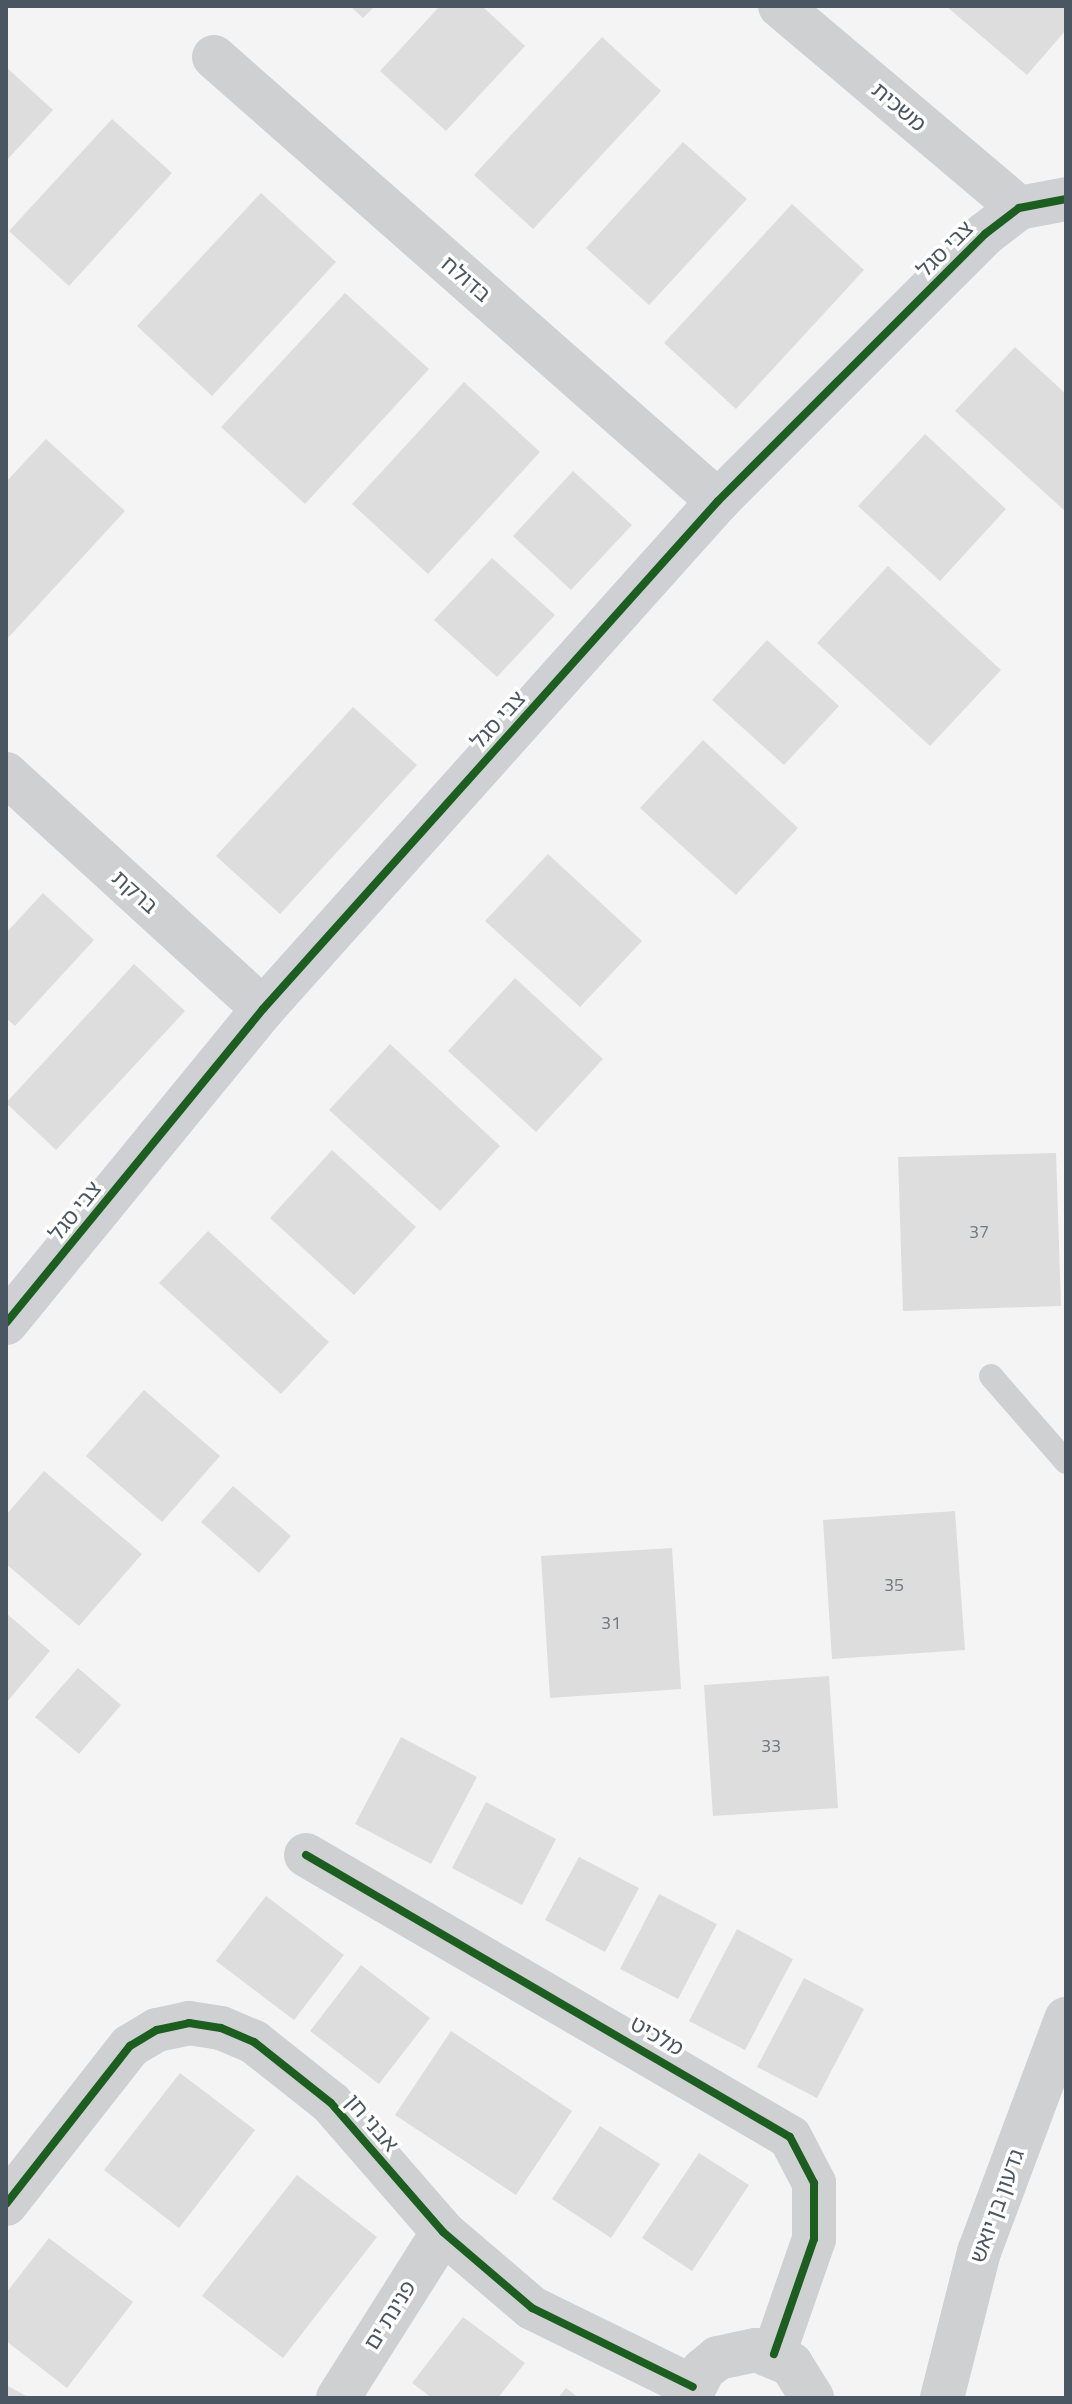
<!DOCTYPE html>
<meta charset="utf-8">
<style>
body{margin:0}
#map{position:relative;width:1072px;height:2404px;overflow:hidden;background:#f4f4f4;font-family:"Titillium Web","Noto Sans Hebrew",sans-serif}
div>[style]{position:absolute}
.building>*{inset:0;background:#ddddde}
.lane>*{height:24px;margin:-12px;padding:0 12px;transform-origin:12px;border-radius:12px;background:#ced0d2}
.street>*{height:44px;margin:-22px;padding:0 22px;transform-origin:22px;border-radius:22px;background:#ced0d2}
.secondary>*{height:44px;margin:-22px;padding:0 22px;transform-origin:22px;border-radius:22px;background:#ced0d4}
.cycleway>*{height:8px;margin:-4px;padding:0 4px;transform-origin:4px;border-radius:4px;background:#1b5e20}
span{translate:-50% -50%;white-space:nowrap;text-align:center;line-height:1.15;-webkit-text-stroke:7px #fff;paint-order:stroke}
.number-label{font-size:18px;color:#707881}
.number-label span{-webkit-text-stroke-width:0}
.street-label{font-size:22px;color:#4a5661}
.frame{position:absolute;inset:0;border:8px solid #4a5661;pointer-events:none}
</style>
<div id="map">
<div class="building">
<i style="clip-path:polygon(350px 6px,375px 6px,363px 18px)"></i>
<i style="clip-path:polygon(440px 6px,482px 6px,525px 46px,446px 131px,380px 71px)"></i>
<i style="clip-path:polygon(946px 6px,1066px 6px,1066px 30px,1027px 75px)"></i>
<i style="clip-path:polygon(602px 37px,661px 91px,533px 229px,474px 175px)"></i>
<i style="clip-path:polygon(6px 67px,53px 110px,6px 161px)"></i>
<i style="clip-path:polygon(112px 119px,172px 173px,69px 286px,9px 231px)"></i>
<i style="clip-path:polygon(683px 142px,747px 199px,649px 305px,586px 248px)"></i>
<i style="clip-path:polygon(261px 193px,336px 262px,212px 396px,137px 326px)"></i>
<i style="clip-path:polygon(792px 204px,864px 270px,736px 409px,664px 343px)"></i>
<i style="clip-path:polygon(345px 293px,429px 369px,305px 504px,221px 427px)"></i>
<i style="clip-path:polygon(1015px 347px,1066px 394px,1066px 512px,955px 411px)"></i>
<i style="clip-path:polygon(464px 382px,540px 452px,428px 574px,352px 504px)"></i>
<i style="clip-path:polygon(925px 434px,1006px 509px,940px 581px,858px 506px)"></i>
<i style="clip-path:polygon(46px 439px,125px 511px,6px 640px,6px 482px)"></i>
<i style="clip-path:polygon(573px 471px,632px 525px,571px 590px,513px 536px)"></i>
<i style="clip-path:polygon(492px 558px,555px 615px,497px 677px,434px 620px)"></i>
<i style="clip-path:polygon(888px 566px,1001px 670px,930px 746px,817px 643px)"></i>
<i style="clip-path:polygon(767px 640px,839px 706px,784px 765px,712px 700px)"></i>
<i style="clip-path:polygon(353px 707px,417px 765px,280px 914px,216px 856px)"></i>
<i style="clip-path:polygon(703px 740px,798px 828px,736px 895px,640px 808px)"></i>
<i style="clip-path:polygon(548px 854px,642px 941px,580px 1007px,485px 921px)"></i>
<i style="clip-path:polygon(43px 893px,94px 940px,15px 1026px,6px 1018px,6px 933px)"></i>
<i style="clip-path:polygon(134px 964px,185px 1011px,56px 1150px,6px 1103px)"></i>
<i style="clip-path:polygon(515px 978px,603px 1059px,536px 1132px,448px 1051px)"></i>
<i style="clip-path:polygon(390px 1044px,500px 1146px,440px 1211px,329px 1110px)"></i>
<i style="clip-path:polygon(332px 1150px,416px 1227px,354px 1295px,270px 1218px)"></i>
<i style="clip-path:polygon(1056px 1153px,1061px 1306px,903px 1311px,898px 1157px)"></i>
<i style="clip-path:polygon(208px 1231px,329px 1342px,281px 1394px,159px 1283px)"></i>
<i style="clip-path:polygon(144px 1390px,220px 1456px,162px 1522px,86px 1456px)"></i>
<i style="clip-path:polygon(44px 1471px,142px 1554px,79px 1626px,6px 1564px,6px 1515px)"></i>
<i style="clip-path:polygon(233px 1486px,291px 1536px,259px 1573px,201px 1522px)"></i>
<i style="clip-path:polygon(955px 1511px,965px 1650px,832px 1659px,823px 1520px)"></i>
<i style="clip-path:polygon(672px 1548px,681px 1689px,550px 1698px,541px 1556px)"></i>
<i style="clip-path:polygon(6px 1613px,50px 1651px,6px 1703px)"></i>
<i style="clip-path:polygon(78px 1668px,121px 1705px,79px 1754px,35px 1717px)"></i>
<i style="clip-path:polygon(829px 1676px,838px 1808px,713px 1816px,704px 1685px)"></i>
<i style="clip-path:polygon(401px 1737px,477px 1777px,431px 1864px,355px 1824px)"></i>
<i style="clip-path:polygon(486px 1802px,556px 1839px,522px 1905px,452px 1868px)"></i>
<i style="clip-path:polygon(579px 1857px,639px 1888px,605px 1952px,545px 1920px)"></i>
<i style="clip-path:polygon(659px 1894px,717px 1924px,678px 1999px,620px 1969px)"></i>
<i style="clip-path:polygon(266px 1896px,344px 1955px,294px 2020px,216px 1961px)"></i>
<i style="clip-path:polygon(737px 1929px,793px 1959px,745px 2050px,689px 2021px)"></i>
<i style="clip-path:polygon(361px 1965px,430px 2018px,379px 2084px,310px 2031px)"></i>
<i style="clip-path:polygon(804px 1978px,864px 2009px,817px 2098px,757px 2067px)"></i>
<i style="clip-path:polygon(451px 2031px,572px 2111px,516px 2195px,395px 2115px)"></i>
<i style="clip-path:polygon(180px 2073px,255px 2130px,179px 2228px,104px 2170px)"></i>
<i style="clip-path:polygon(600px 2126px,660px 2164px,611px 2238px,552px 2199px)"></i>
<i style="clip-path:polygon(699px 2153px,749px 2185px,692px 2271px,642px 2238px)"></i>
<i style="clip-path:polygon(297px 2175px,377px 2237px,283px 2358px,202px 2296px)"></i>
<i style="clip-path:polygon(49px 2238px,133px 2302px,67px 2388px,6px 2341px,6px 2293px)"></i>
<i style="clip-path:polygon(463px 2317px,525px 2363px,498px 2398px,432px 2398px,412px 2383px)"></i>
<i style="clip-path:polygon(6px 2385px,30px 2398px,6px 2398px)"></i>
<i style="clip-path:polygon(566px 2388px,579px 2398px,558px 2398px)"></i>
</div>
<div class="lane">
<i style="left:991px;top:1376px;width:114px;rotate:48.9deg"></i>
</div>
<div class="street">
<i style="left:780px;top:6px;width:313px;rotate:40.2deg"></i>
<i style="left:214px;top:57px;width:672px;rotate:41.38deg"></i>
<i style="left:6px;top:774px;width:348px;rotate:42.4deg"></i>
<i style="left:306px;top:1855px;width:560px;rotate:30.23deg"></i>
<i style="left:790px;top:2137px;width:52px;rotate:62.4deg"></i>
<i style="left:814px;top:2183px;width:56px;rotate:90deg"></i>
<i style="left:814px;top:2239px;width:122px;rotate:109.2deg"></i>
<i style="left:6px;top:2204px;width:201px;rotate:-51.9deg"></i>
<i style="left:130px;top:2046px;width:31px;rotate:-31deg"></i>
<i style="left:157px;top:2030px;width:33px;rotate:-12deg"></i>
<i style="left:189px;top:2023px;width:32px;rotate:9deg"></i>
<i style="left:221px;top:2028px;width:36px;rotate:23deg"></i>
<i style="left:254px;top:2042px;width:98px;rotate:38.4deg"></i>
<i style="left:331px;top:2103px;width:171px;rotate:49deg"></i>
<i style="left:443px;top:2232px;width:117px;rotate:40.5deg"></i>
<i style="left:532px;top:2308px;width:179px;rotate:26.1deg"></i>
<i style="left:338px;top:2398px;width:196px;rotate:-57.7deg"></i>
<i style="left:689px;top:2398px;width:31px;rotate:-63deg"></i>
<i style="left:703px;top:2370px;width:19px;rotate:-39deg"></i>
<i style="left:718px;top:2358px;width:39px;rotate:-12deg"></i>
<i style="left:756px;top:2350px;width:38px;rotate:22deg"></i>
<i style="left:791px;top:2364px;width:40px;rotate:58deg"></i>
<i style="left:942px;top:2398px;width:151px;rotate:-75.8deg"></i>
<i style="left:979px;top:2252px;width:249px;rotate:-69.5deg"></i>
</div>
<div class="secondary">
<i style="left:6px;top:1323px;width:406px;rotate:-50.7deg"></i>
<i style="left:263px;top:1009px;width:682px;rotate:-48.15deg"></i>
<i style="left:718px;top:501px;width:378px;rotate:-45deg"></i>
<i style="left:985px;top:234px;width:43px;rotate:-37.4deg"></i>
<i style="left:1019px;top:208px;width:48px;rotate:-10.8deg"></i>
</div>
<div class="cycleway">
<i style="left:6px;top:1323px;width:406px;rotate:-50.7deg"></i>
<i style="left:263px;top:1009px;width:682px;rotate:-48.15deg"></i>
<i style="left:718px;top:501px;width:378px;rotate:-45deg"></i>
<i style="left:985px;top:234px;width:43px;rotate:-37.4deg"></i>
<i style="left:1019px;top:208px;width:48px;rotate:-10.8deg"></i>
<i style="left:306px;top:1855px;width:560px;rotate:30.23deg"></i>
<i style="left:790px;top:2137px;width:52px;rotate:62.4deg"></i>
<i style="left:814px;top:2183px;width:56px;rotate:90deg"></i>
<i style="left:814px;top:2239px;width:122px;rotate:109.2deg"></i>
<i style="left:6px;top:2204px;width:201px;rotate:-51.9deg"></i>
<i style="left:130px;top:2046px;width:31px;rotate:-31deg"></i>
<i style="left:157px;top:2030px;width:33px;rotate:-12deg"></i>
<i style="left:189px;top:2023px;width:32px;rotate:9deg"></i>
<i style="left:221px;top:2028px;width:36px;rotate:23deg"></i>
<i style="left:254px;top:2042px;width:98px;rotate:38.4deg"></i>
<i style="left:331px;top:2103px;width:171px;rotate:49deg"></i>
<i style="left:443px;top:2232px;width:117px;rotate:40.5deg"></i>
<i style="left:532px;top:2308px;width:179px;rotate:26.1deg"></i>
</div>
<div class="number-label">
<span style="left:979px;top:1232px">37</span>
<span style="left:894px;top:1585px">35</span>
<span style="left:611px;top:1623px">31</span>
<span style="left:771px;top:1746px">33</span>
</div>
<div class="street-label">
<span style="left:899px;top:107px;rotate:40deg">משכית</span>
<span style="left:945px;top:249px;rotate:-45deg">צבי סגל</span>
<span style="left:466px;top:279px;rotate:41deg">בדולח</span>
<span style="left:498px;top:720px;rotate:-48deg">צבי סגל</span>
<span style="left:135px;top:892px;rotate:42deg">ברקת</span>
<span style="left:75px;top:1211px;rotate:-51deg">צבי סגל</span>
<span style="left:657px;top:2036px;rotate:30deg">מלכיט</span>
<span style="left:372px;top:2123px;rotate:49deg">אבני חן</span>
<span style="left:997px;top:2206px;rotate:-70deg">גדעון בן יואש</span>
<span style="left:390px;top:2315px;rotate:-58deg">פנינת ים</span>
</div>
<div class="frame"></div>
</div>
